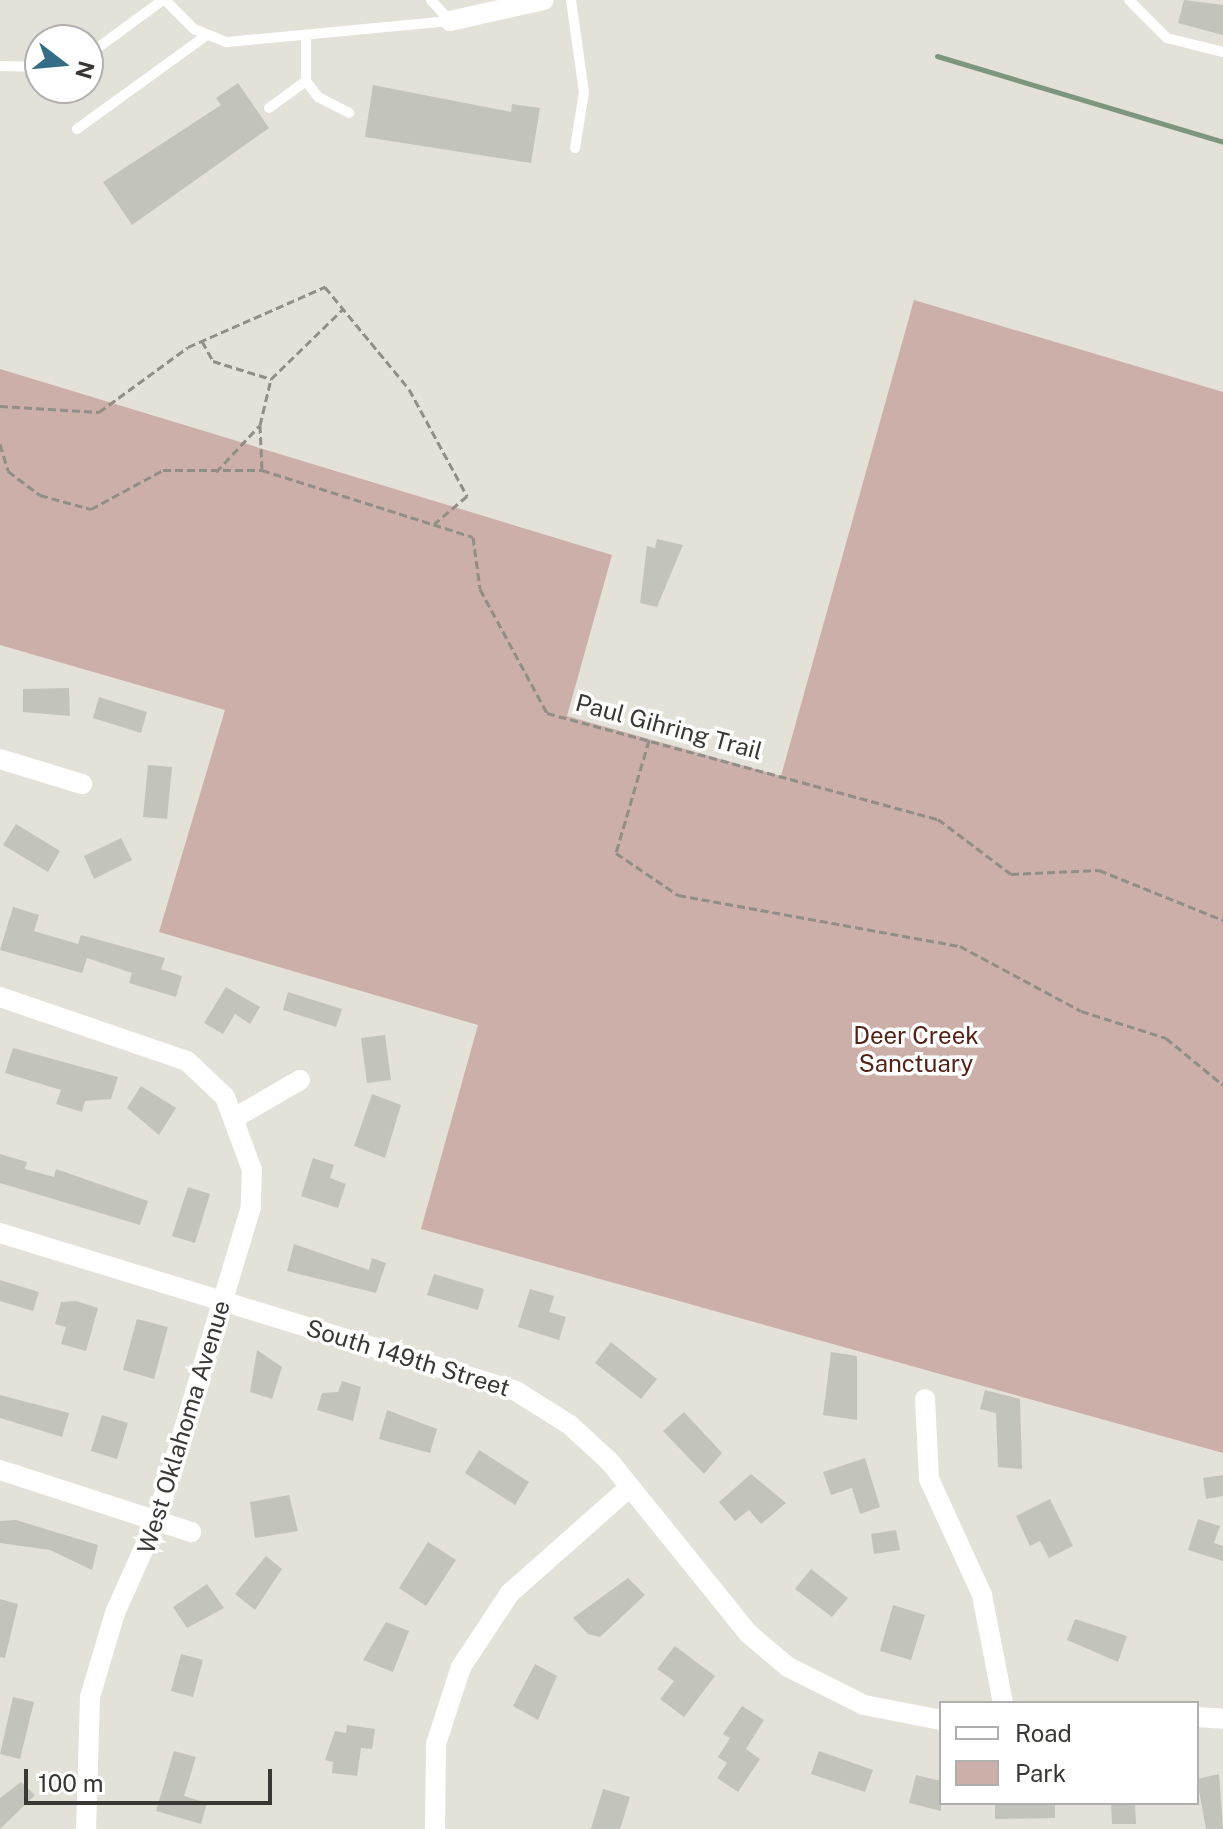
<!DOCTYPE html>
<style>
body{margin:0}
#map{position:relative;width:1223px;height:1829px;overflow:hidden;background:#e4e1d8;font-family:"Public Sans",sans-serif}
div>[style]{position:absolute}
.green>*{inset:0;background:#cbafa8}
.stream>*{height:5px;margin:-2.5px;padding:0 2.5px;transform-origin:2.5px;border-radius:2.5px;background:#7d977e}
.building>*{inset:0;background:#c2c4bb}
.path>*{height:3px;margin-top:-1.5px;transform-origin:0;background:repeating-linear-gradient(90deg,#908e87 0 8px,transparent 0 12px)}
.service>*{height:10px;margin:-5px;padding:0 5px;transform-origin:5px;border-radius:5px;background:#fff}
.minor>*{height:20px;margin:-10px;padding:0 10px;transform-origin:10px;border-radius:10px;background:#fff}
span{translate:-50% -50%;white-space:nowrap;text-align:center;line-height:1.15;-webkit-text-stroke:7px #fff;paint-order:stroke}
.street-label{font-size:24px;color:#393834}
.park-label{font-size:24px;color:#542317}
.legend{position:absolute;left:939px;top:1701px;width:260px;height:104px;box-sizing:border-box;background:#fff;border:2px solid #b0afae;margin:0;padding:10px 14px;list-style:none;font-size:24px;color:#393834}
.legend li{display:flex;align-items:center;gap:16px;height:40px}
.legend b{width:40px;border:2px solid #b0afae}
.north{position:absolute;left:24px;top:24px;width:80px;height:80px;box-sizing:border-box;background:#fff;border:2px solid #b0afae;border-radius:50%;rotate:106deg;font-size:22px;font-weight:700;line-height:32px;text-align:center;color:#393834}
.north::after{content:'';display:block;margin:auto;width:28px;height:36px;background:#336d86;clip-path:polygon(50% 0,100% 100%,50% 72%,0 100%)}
.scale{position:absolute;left:24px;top:1769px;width:248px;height:36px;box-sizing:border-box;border:4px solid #393834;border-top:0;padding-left:10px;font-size:24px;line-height:28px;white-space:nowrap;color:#393834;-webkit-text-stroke:6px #fff;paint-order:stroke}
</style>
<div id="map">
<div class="green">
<i style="clip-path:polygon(914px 300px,1223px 392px,1223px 1453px,421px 1229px,478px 1025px,159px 932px,225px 710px,0 645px,0 369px,612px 555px,567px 716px,781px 776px)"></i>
</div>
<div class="stream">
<i style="left:937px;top:56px;width:299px;rotate:16.7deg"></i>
</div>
<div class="building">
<i style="clip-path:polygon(1184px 0,1223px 5px,1223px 35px,1178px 23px)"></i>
<i style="clip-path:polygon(238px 83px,269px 128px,132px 225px,103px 182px,221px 105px,216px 98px)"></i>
<i style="clip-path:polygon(373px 85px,511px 112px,512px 104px,540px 108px,531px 163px,365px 137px)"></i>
<i style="clip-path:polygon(657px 539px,683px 545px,657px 607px,640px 603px,647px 546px,655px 548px)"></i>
<i style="clip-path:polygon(69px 688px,70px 716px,23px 712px,23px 689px)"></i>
<i style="clip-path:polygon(99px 697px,147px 712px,141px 733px,93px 718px)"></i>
<i style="clip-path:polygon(148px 765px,172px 767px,167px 819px,143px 817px)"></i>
<i style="clip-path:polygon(16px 824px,60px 851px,48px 872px,3px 845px)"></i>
<i style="clip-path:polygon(121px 838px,132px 860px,94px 879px,84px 856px)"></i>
<i style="clip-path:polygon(13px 907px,39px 915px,34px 931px,78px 944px,81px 935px,165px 958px,161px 969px,182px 976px,176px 997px,129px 983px,132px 973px,87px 958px,82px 973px,0 950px)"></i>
<i style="clip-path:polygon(226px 987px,260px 1007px,250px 1024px,235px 1014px,223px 1034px,204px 1023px)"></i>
<i style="clip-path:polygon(288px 992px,342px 1009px,336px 1027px,283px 1010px)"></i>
<i style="clip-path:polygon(385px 1035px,391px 1080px,367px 1083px,361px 1038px)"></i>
<i style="clip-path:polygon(13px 1048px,118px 1077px,111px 1099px,85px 1101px,82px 1112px,56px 1104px,61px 1090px,5px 1073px)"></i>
<i style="clip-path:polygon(141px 1086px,176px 1108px,159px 1135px,127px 1108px)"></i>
<i style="clip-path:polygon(372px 1094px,401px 1105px,385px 1158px,354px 1146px)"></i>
<i style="clip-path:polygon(0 1154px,27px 1162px,25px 1169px,54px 1177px,56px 1169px,148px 1201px,140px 1225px,0 1183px)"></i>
<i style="clip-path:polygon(313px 1158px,334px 1165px,330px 1178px,346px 1184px,338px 1208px,301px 1196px)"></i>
<i style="clip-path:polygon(188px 1187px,210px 1194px,195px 1243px,172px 1236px)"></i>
<i style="clip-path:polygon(294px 1244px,369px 1270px,372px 1258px,386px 1263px,376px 1293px,287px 1271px)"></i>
<i style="clip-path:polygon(434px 1274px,484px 1289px,478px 1310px,427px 1295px)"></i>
<i style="clip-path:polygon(0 1280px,39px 1292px,33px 1311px,0 1301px)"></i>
<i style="clip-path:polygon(530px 1289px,554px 1296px,549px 1312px,566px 1317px,559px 1340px,518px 1327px)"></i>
<i style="clip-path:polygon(76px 1301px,98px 1308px,86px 1351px,61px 1344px,66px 1327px,55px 1324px,61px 1302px)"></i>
<i style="clip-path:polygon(137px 1319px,168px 1327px,154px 1379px,123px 1370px)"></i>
<i style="clip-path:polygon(611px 1342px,657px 1379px,641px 1399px,595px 1363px)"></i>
<i style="clip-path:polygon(257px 1350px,282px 1367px,272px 1399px,250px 1392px)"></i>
<i style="clip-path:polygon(831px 1352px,857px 1356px,857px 1420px,823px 1415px)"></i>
<i style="clip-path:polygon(342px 1381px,361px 1387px,353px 1421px,317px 1410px,322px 1393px,338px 1392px)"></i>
<i style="clip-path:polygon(985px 1390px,1020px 1399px,1022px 1469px,998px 1467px,996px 1413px,980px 1409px)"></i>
<i style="clip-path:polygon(0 1395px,69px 1413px,62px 1437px,0 1418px)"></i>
<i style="clip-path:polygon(387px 1410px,437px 1429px,430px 1453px,379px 1439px)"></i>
<i style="clip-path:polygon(684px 1412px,722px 1453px,704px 1474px,663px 1431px)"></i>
<i style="clip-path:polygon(102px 1415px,128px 1423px,117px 1459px,91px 1451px)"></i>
<i style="clip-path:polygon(479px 1450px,529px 1482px,515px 1505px,465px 1473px)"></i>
<i style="clip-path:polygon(865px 1458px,880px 1507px,860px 1514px,852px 1488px,831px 1495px,823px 1472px)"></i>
<i style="clip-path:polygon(751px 1474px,786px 1503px,761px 1524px,749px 1510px,735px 1521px,719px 1502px)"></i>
<i style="clip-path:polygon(1223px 1475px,1223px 1496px,1206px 1499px,1203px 1478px)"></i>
<i style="clip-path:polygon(289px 1495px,298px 1531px,255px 1538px,250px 1502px)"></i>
<i style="clip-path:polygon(1050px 1499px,1073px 1546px,1049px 1558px,1040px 1541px,1030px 1546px,1016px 1516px)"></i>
<i style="clip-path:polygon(1198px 1519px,1220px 1526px,1214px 1543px,1223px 1546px,1223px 1561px,1188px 1550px)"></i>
<i style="clip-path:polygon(16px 1520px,98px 1545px,92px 1570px,50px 1550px,0 1543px,0 1521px)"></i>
<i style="clip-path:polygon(896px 1530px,900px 1550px,874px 1554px,871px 1534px)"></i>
<i style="clip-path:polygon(428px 1542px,456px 1560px,426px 1606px,399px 1588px)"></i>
<i style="clip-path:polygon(266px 1556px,282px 1569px,255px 1610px,235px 1594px)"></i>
<i style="clip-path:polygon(811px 1569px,848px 1598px,832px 1617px,795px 1589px)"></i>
<i style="clip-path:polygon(628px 1578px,645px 1595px,600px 1637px,588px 1634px,573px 1618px)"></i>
<i style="clip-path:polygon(207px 1584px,224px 1608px,187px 1628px,173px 1607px)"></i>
<i style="clip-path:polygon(0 1599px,18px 1604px,5px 1658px,0 1657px)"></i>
<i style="clip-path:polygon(893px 1605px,925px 1615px,911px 1660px,880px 1651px)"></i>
<i style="clip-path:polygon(1075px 1619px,1127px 1636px,1118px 1662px,1067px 1640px)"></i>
<i style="clip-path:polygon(386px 1622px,409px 1631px,393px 1672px,363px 1660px)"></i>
<i style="clip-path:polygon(675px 1646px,715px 1676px,684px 1717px,660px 1699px,674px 1681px,657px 1669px)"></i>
<i style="clip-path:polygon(181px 1654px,203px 1660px,193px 1697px,171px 1691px)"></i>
<i style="clip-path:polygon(535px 1664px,557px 1676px,538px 1720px,513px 1706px)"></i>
<i style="clip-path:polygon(13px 1697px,34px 1702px,20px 1759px,0 1754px)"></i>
<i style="clip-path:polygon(742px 1706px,764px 1720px,746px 1749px,760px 1759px,738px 1792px,717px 1778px,727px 1763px,718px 1757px,730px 1738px,723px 1734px)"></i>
<i style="clip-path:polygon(347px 1725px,375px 1729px,372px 1749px,361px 1748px,357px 1776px,332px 1773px,333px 1762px,325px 1760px,335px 1731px,346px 1733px)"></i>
<i style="clip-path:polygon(174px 1751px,196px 1757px,184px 1796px,207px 1803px,201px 1824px,156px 1811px)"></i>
<i style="clip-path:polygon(819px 1751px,873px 1770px,865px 1792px,811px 1774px)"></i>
<i style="clip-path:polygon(1219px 1774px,1223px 1829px,1206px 1829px,1197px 1779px)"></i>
<i style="clip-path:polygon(916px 1775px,941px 1781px,941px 1811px,909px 1803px)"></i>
<i style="clip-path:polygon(21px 1782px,35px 1795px,0 1829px,0 1798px)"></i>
<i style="clip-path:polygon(603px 1789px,630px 1797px,620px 1829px,591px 1829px)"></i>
<i style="clip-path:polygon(995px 1803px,1055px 1803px,1055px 1818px,995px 1819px)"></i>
<i style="clip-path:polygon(1111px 1803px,1135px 1803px,1136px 1824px,1112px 1824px)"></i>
</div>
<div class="path">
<i style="left:202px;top:341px;width:23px;rotate:61deg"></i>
<i style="left:213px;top:361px;width:61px;rotate:17.2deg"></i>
<i style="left:0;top:406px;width:99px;rotate:3.5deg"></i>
<i style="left:99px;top:412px;width:110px;rotate:-36.1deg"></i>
<i style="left:188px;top:347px;width:150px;rotate:-23.7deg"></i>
<i style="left:325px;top:287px;width:132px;rotate:50.5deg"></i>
<i style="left:409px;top:389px;width:122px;rotate:61.5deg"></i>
<i style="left:467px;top:496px;width:43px;rotate:139.7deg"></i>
<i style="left:260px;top:425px;width:44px;rotate:87.4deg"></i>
<i style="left:0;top:444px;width:28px;rotate:73deg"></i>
<i style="left:8px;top:471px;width:40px;rotate:37deg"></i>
<i style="left:40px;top:495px;width:53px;rotate:15.4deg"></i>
<i style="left:91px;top:509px;width:82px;rotate:-28.4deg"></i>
<i style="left:163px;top:470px;width:99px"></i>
<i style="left:262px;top:470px;width:221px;rotate:17.6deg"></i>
<i style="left:473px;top:537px;width:52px;rotate:82.3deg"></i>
<i style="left:480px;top:589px;width:141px;rotate:61.6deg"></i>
<i style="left:547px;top:713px;width:405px;rotate:15.2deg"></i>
<i style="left:938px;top:819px;width:91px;rotate:37deg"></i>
<i style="left:1011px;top:874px;width:88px;rotate:-2.6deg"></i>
<i style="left:1099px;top:870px;width:134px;rotate:22deg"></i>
<i style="left:216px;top:472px;width:64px;rotate:-46.9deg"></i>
<i style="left:260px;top:425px;width:47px;rotate:-76.6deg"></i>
<i style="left:271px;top:379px;width:100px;rotate:-44.2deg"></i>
<i style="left:649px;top:740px;width:118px;rotate:106.3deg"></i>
<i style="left:616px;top:853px;width:75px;rotate:34.1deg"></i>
<i style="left:678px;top:895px;width:287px;rotate:10.3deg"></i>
<i style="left:960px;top:946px;width:137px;rotate:28.2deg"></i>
<i style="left:1081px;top:1011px;width:89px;rotate:17.6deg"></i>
<i style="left:1166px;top:1038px;width:74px;rotate:39.5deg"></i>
</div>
<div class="service">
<i style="left:165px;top:0;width:41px;rotate:45deg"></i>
<i style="left:194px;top:29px;width:35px;rotate:22deg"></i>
<i style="left:227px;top:42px;width:224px;rotate:-5.4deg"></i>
<i style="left:431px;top:0;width:28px;rotate:48deg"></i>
<i style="left:571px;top:0;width:93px;rotate:82deg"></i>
<i style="left:584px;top:92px;width:57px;rotate:99.1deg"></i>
<i style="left:1129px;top:0;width:54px;rotate:45deg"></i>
<i style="left:1167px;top:38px;width:58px;rotate:14deg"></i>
<i style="left:88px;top:55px;width:93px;rotate:-36.3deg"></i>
<i style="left:0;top:66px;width:40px;rotate:1.4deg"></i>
<i style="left:306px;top:81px;width:20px;rotate:53deg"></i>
<i style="left:318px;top:97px;width:35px;rotate:27deg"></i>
<i style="left:269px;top:108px;width:46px;rotate:-36.1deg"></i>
<i style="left:306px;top:81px;width:44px;rotate:-90deg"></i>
<i style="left:77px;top:129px;width:160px;rotate:-35.9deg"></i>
</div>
<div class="minor">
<i style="left:450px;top:21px;width:96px;rotate:-12.6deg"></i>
<i style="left:0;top:759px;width:86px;rotate:17deg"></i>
<i style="left:0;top:997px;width:198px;rotate:18.9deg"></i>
<i style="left:187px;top:1061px;width:52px;rotate:43.5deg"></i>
<i style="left:225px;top:1097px;width:78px;rotate:69.7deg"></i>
<i style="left:252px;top:1170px;width:37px;rotate:92deg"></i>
<i style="left:251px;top:1207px;width:326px;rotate:106.8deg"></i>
<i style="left:157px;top:1519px;width:103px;rotate:114.1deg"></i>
<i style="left:115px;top:1613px;width:88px;rotate:106.6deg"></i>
<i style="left:90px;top:1697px;width:132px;rotate:91.7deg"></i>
<i style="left:236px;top:1117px;width:74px;rotate:-30deg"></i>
<i style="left:0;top:1233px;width:540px;rotate:17.02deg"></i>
<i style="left:516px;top:1391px;width:64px;rotate:32.2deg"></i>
<i style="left:570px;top:1425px;width:54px;rotate:42.8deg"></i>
<i style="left:610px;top:1462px;width:221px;rotate:51.1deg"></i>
<i style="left:749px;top:1634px;width:51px;rotate:40.2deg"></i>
<i style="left:788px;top:1667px;width:85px;rotate:26.6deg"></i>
<i style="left:864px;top:1705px;width:78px;rotate:11deg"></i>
<i style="left:925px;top:1399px;width:80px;rotate:87.1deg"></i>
<i style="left:929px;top:1479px;width:128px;rotate:65.4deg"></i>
<i style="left:982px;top:1595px;width:110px;rotate:79deg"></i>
<i style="left:0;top:1470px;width:201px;rotate:18deg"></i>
<i style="left:1197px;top:1717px;width:26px;rotate:4deg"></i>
<i style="left:435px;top:1829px;width:85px;rotate:-89.3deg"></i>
<i style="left:436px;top:1744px;width:81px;rotate:-72deg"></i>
<i style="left:461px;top:1667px;width:89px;rotate:-56.5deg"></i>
<i style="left:510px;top:1593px;width:160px;rotate:-41.5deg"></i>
</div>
<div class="street-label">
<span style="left:669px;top:727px;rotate:15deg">Paul Gihring Trail</span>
<span style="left:408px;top:1358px;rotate:17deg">South 149th Street</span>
<span style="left:184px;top:1427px;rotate:-73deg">West Oklahoma Avenue</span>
</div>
<div class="park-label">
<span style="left:916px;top:1050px">Deer Creek<br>Sanctuary</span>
</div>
<ul class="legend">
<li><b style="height:10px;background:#fff"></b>Road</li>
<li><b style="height:22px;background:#cbafa8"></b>Park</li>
</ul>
<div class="north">N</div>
<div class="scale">100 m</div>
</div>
